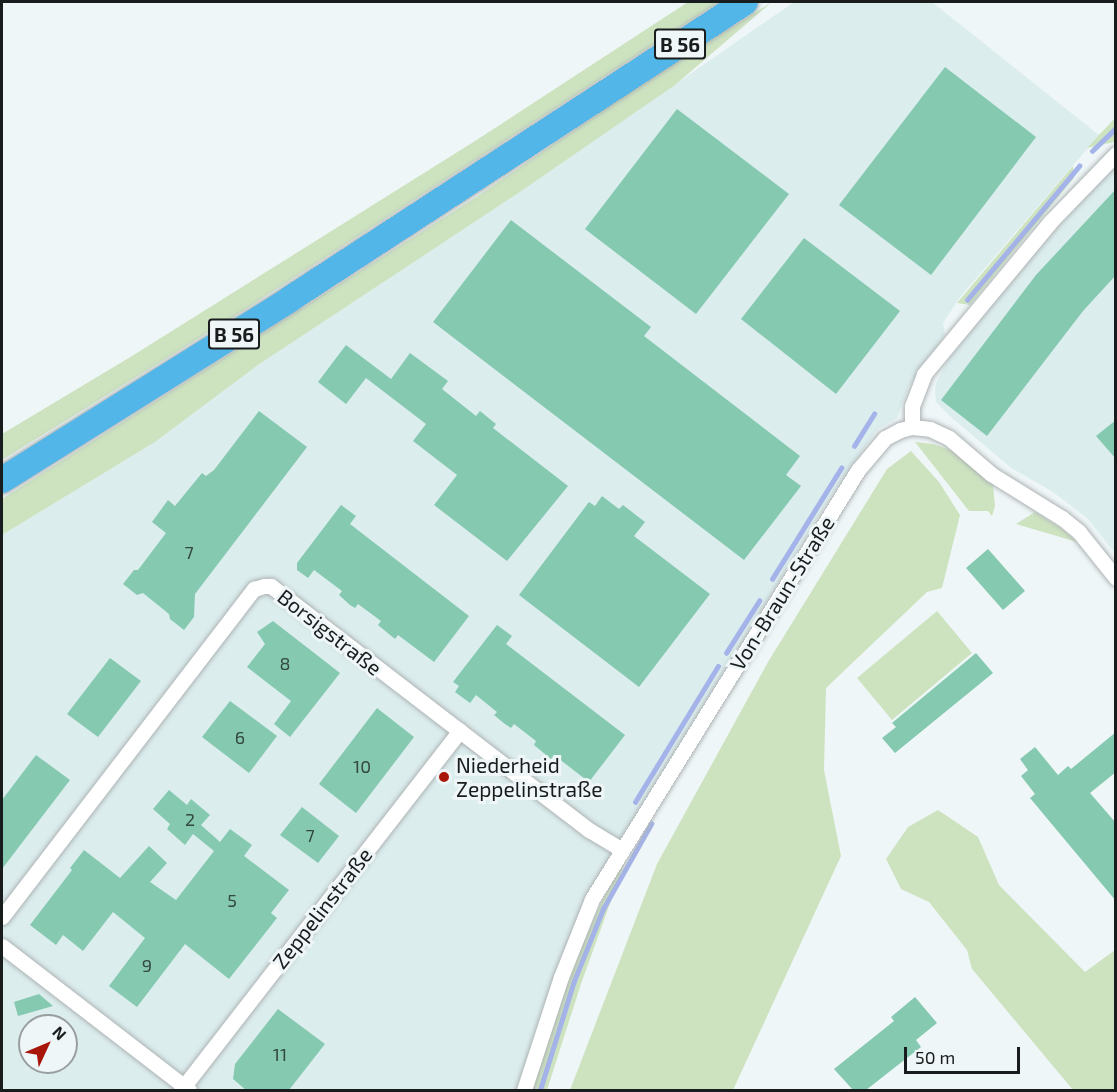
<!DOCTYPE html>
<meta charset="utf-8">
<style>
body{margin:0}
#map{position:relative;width:1117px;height:1092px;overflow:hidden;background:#eff6f7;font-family:"Exo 2",sans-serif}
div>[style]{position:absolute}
.built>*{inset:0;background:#dcedee}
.green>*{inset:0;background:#cde3c0}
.stream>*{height:4.5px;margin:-2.25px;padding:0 2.25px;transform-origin:2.25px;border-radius:2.25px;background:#a4b3e9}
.building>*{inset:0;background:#84c9b0}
.roads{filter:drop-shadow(0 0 2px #adb3b4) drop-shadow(0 0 2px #adb3b4)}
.minor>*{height:15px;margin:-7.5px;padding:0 7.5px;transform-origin:7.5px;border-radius:7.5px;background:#fff}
.trunk>*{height:26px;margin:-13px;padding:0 13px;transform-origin:13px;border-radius:13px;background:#52b6e8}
.dots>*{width:16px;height:16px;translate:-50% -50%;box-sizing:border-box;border:3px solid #eff6f7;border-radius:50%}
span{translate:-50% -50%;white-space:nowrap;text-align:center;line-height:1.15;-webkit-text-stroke:6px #eff6f7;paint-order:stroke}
.number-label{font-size:18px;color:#344741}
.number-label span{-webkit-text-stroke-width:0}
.shield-label span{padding:2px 4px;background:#eff6f7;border:2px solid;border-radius:4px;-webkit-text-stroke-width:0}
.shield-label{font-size:20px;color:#191c1c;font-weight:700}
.street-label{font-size:21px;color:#191c1c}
.poi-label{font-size:21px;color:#191c1c}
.left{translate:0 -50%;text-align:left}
.frame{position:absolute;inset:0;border:3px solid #191c1c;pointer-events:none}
.north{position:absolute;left:18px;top:1014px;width:60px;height:60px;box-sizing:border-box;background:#eff6f7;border:2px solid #999f9f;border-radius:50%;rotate:46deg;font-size:16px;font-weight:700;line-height:24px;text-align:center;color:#191c1c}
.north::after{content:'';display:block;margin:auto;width:21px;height:27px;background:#a81609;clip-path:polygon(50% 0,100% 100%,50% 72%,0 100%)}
.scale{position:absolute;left:904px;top:1047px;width:116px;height:27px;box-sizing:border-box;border:3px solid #191c1c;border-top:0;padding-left:8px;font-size:18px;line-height:21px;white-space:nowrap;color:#191c1c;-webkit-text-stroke:4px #eff6f7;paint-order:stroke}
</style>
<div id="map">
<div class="built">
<i style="clip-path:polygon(evenodd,794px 2px,932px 2px,1099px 135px,960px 297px,943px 323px,945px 335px,909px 387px,897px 418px,878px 429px,829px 498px,584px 905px,519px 1090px,2px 1090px,2px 535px,155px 442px,258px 365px,517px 194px,794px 2px,30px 1026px,66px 1026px,66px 1062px,30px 1062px,30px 1026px)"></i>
<i style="clip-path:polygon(1115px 165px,1115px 553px,1087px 518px,1053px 492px,1011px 468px,951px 417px,936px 402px,935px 393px,936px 383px,949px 358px,1046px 241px)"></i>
</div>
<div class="green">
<i style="clip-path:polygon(688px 2px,719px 2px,241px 312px,2px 460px,2px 434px,132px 356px,475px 141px)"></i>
<i style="clip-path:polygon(772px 2px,675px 85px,517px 194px,258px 365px,155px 442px,2px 535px,2px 499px,478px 196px,668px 66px)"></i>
<i style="clip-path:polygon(1115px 118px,1114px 142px,1087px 148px,1099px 135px)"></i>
<i style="clip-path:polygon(1073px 166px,1074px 178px,970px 305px,957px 303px)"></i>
<i style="clip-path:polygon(915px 442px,933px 444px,954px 451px,993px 485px,995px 506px,992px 516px,988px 511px,969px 511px)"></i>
<i style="clip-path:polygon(911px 451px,939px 482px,960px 515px,942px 588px,927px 592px,826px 688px,824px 770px,841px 856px,733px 1090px,570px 1090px,657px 864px,768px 662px,887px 469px)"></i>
<i style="clip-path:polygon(1035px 512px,1062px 529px,1077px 542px,1016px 524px)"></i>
<i style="clip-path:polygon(937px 611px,972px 653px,892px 720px,857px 678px)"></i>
<i style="clip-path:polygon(938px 810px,978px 837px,999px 885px,1085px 972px,1115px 950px,1115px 1090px,1073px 1090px,972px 969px,967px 950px,929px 902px,901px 889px,886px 859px,908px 827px)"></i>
<i style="clip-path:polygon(626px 859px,581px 984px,547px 1090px,531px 1090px,572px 967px,602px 901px)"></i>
</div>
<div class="stream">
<i style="left:1092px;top:151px;width:33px;rotate:-44deg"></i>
<i style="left:967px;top:300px;width:175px;rotate:-50.1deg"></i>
<i style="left:854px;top:446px;width:38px;rotate:-58deg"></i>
<i style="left:772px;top:579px;width:131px;rotate:-58.1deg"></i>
<i style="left:726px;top:653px;width:62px;rotate:-57.6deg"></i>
<i style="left:635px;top:802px;width:159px;rotate:-58.6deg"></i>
<i style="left:540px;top:1090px;width:114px;rotate:-72.7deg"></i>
<i style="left:574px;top:981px;width:78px;rotate:-68.1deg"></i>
<i style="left:603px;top:909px;width:98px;rotate:-60.5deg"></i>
</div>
<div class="building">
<i style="clip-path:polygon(945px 67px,1036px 137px,931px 275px,839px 205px)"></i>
<i style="clip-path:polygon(677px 109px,789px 194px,696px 314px,585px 229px)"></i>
<i style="clip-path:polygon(1116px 189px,1116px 275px,1083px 311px,987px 436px,941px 400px,1036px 275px)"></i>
<i style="clip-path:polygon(511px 220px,651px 327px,644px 336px,800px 456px,786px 475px,801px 486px,744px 560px,433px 322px)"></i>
<i style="clip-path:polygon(804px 238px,900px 311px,836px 394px,741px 319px)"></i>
<i style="clip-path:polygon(346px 345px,391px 379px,410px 353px,448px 381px,442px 389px,476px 416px,480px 411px,496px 424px,493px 428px,568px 486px,507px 561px,434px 505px,457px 475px,413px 441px,426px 424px,366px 378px,346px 404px,318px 382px)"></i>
<i style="clip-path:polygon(259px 411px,307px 447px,195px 594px,194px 617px,184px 630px,170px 619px,169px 614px,143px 593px,137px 595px,123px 584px,134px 570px,138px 570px,166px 533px,152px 522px,168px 500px,175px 506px,202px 473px,206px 476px,214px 470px)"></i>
<i style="clip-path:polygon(1116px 420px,1116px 459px,1096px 436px)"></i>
<i style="clip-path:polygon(602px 496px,619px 509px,623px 505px,645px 522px,634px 536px,710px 594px,639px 687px,519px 595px,589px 502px,595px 506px)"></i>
<i style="clip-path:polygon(341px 505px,356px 516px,350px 524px,469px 616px,434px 662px,398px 635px,395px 639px,378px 625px,381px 621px,358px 604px,355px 608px,350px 605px,339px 595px,342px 591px,314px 570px,308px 578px,297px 570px,297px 563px)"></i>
<i style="clip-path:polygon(988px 549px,1025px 591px,1003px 610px,966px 568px)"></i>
<i style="clip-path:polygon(273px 621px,340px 673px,290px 737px,274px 724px,291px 701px,247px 667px,265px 644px,257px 632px)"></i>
<i style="clip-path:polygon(497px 625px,512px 636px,506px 644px,625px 735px,589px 782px,554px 755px,551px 759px,534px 745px,536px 741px,514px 724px,511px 728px,505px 724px,494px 715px,497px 712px,476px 695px,470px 703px,455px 692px,459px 686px,453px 682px)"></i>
<i style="clip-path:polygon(976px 653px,993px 673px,895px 753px,882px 738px,896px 727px,892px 723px)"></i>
<i style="clip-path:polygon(110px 658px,141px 681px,98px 737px,67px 714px)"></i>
<i style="clip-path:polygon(230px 701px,277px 736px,249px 773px,202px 737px)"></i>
<i style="clip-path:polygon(377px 708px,414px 737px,356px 813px,319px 784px)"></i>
<i style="clip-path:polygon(1116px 732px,1116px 772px,1090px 793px,1116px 823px,1116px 901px,1030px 798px,1035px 794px,1021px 776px,1028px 770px,1020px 759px,1035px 747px,1058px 775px,1068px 766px,1071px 769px)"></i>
<i style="clip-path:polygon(36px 755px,70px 780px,2px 869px,2px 800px)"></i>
<i style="clip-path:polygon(169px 790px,187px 805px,191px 799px,210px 815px,201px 825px,220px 842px,230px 829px,252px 845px,244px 856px,289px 890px,271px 913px,277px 918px,229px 979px,185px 944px,137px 1007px,109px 986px,145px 938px,113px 912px,83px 951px,63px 935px,56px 945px,30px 925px,72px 870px,70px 868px,84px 850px,120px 878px,149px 846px,167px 863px,150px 882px,176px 900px,214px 851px,193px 834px,185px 845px,167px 829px,170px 824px,153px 809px)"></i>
<i style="clip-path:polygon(302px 807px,339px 836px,318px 863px,280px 835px)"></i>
<i style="clip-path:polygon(39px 994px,53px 1006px,18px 1016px,14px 1002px)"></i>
<i style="clip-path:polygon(915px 997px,937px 1023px,916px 1040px,921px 1047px,866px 1090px,853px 1090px,834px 1069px,894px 1021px,891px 1017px)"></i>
<i style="clip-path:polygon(278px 1009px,325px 1044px,289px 1090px,246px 1090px,233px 1079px,235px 1064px)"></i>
</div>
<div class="roads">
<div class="minor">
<i style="left:912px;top:427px;width:18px;rotate:6deg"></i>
<i style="left:930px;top:429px;width:21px;rotate:25deg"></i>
<i style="left:949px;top:438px;width:55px;rotate:40.6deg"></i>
<i style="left:991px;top:474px;width:84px;rotate:31.8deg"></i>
<i style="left:1062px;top:518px;width:22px;rotate:39deg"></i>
<i style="left:1079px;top:532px;width:59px;rotate:51.2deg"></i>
<i style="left:2px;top:917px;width:414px;rotate:-52.5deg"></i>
<i style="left:254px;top:589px;width:10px;rotate:-17deg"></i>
<i style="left:264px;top:586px;width:7px"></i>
<i style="left:271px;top:586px;width:401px;rotate:37.5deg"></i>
<i style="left:589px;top:830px;width:37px;rotate:31deg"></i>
<i style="left:2px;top:946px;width:236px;rotate:37.6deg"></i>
<i style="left:181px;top:1090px;width:455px;rotate:-52.2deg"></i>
<i style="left:524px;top:1090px;width:119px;rotate:-71.9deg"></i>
<i style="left:561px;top:977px;width:84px;rotate:-68.3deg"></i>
<i style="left:592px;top:899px;width:505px;rotate:-58.2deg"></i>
<i style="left:858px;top:470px;width:42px;rotate:-49.8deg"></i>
<i style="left:885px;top:438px;width:17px;rotate:-28deg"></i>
<i style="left:900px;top:430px;width:12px;rotate:-14deg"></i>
<i style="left:912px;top:427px;width:21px;rotate:-90deg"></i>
<i style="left:912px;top:406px;width:34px;rotate:-69deg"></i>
<i style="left:924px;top:374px;width:197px;rotate:-50.3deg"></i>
<i style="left:1050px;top:222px;width:95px;rotate:-45.9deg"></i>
</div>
<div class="trunk">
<i style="left:2px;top:480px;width:340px;rotate:-32.1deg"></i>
<i style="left:290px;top:299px;width:543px;rotate:-33.13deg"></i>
</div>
</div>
<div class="dots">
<i style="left:444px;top:777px;background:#a81609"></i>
</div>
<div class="number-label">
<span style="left:189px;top:552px">7</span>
<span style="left:285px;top:663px">8</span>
<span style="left:240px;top:737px">6</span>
<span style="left:362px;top:766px">10</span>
<span style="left:190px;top:819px">2</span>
<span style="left:310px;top:835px">7</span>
<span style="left:232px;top:900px">5</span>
<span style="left:147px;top:965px">9</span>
<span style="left:280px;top:1054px">11</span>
</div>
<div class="shield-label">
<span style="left:680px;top:44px">B 56</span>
<span style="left:234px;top:334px">B 56</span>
</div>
<div class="street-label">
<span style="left:782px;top:593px;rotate:-58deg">Von-Braun-Straße</span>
<span style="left:330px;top:632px;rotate:38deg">Borsigstraße</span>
<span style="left:322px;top:908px;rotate:-52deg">Zeppelinstraße</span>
</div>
<div class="poi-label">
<span class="left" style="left:456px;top:777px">Niederheid<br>Zeppelinstraße</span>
</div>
<div class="frame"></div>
<div class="north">N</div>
<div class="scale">50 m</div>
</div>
